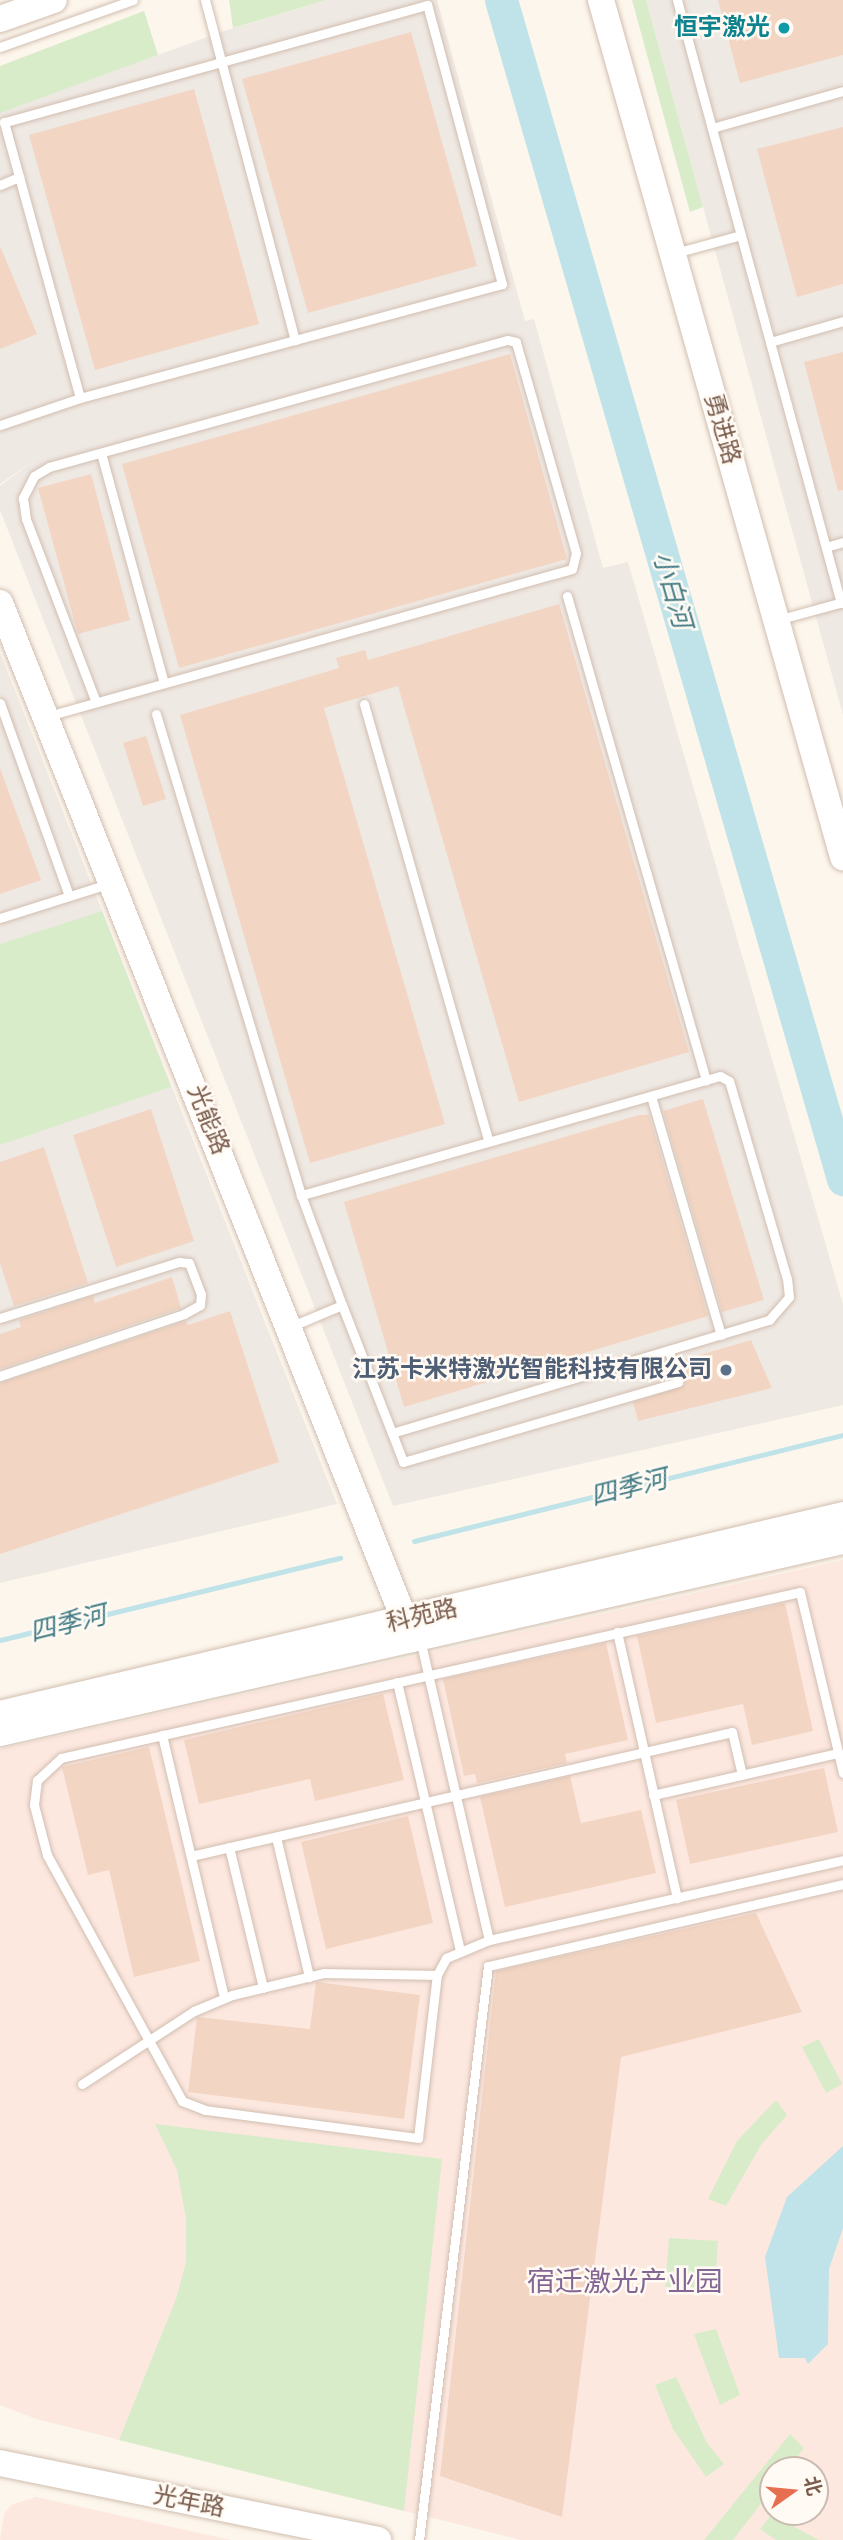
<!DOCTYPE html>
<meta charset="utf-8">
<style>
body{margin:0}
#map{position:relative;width:843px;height:2540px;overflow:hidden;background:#fdf6ec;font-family:"Fira Sans Condensed","Noto Sans SC",sans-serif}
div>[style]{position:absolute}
.commercial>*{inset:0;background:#fde8e0}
.industrial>*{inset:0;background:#efe9e4}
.green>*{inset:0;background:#d8ecc9}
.water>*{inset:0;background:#bfe3e8}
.stream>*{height:5px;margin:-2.5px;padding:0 2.5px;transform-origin:2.5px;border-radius:2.5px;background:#bfe3e8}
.river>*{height:33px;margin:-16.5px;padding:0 16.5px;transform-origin:16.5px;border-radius:16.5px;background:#bfe3e8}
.building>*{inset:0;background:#f3d5c3}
.roads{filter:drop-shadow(0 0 2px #d1beb0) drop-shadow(0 0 2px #d1beb0)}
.lane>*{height:9px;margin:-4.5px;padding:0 4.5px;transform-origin:4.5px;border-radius:4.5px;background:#fff}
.secondary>*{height:26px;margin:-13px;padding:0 13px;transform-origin:13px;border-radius:13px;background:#fff}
.dots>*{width:19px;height:19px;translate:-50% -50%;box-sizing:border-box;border:4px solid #fffaf3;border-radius:50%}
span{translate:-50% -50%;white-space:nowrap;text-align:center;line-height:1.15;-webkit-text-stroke:5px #fffaf3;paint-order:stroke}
.culture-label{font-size:24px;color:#0d838f;font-weight:700}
.right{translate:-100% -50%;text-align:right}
.street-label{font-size:24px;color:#7a5c4d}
.service-label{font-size:24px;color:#4e5e75;font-weight:700}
.water-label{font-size:26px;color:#437c86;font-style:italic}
.quarter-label{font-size:28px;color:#846695}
.north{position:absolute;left:759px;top:2456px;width:70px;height:70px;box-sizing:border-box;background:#fffaf3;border:2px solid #cabbb1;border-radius:50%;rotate:75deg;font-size:19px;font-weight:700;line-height:28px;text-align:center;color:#7a5c4d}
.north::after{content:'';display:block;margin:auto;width:24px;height:32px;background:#e76f51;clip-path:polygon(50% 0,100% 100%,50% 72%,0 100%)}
</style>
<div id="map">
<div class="commercial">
<i style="clip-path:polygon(evenodd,843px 1560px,843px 2540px,521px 2540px,36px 2419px,0 2405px,0 1749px,843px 1560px,773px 2470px,815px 2470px,815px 2512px,773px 2512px,773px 2470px)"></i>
<i style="clip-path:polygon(36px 2497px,231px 2540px,0 2540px,4px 2514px,11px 2505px)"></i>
</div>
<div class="industrial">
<i style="clip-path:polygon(326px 0,437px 0,525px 321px,534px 319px,603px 568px,628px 562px,843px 1304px,843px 1405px,393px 1506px,0 510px,0 486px,33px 461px,0 484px,0 112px,224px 31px)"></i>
<i style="clip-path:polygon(646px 0,843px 0,843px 715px,703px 207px)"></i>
<i style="clip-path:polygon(0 653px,337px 1504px,0 1583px)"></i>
</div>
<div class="green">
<i style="clip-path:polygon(229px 0,326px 0,233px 28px)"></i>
<i style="clip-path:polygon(632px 0,646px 0,703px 207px,690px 212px)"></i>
<i style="clip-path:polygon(144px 11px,158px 55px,0 113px,0 66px)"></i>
<i style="clip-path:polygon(102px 911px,171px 1087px,0 1145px,0 944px)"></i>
<i style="clip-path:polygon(819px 2039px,842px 2084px,826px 2093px,802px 2047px)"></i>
<i style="clip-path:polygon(776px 2100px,787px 2115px,761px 2145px,726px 2206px,708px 2199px,737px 2141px)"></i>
<i style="clip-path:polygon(155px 2124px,442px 2159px,404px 2511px,119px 2440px,176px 2299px,186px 2262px,186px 2218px,177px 2170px)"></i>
<i style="clip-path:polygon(669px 2238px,718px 2241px,715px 2291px,665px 2287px)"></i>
<i style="clip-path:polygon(716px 2329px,740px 2395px,720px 2405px,694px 2334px)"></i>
<i style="clip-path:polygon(676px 2377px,707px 2443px,724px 2464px,706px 2477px,673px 2429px,655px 2385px)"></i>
<i style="clip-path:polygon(790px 2434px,804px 2448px,787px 2470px,773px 2470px,773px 2488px,733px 2540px,704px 2540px)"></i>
<i style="clip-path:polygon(773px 2513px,798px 2529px,819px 2540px,776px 2540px,760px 2529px)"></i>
</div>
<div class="water">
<i style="clip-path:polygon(843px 2146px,843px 2228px,829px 2269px,828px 2344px,808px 2364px,805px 2358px,779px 2358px,765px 2257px,787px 2197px)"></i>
</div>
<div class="stream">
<i style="left:414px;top:1541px;width:442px;rotate:-13.9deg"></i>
<i style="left:0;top:1640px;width:350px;rotate:-13.6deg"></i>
</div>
<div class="river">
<i style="left:501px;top:0;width:1228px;rotate:73.82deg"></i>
</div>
<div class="building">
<i style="clip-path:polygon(718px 0,843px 0,843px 55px,740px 83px)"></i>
<i style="clip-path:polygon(411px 32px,477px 266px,308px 313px,242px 79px)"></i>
<i style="clip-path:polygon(194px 89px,259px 324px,95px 370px,29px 135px)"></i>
<i style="clip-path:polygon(843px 127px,843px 284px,797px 297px,757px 149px)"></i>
<i style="clip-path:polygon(0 246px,37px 334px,0 349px)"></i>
<i style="clip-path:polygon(843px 352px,843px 490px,838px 491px,804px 362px)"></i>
<i style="clip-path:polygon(510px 354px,567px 559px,179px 668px,122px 464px)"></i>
<i style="clip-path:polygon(91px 474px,130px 620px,78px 634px,38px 488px)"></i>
<i style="clip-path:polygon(559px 604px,689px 1052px,519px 1102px,398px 686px,324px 708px,445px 1124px,310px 1163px,180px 715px,339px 668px,336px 658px,365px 650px,368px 660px)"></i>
<i style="clip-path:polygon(146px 736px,166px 799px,143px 806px,123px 743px)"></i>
<i style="clip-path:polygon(0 768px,41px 880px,0 894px)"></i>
<i style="clip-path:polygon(703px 1099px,764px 1300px,722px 1312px,663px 1111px)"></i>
<i style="clip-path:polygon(151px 1109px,194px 1241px,116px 1267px,73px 1135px)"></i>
<i style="clip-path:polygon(639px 1115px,649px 1115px,708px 1316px,404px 1407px,344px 1202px)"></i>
<i style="clip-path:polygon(44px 1147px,88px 1283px,14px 1306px,0 1263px,0 1162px)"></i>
<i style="clip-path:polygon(172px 1277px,181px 1308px,0 1369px,0 1334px,21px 1327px,19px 1320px,93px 1296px,95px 1303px)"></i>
<i style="clip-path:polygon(230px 1311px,279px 1462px,0 1554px,0 1383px,186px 1321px,188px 1325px)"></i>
<i style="clip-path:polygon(751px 1340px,772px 1388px,638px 1421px,633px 1402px,685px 1385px,679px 1361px)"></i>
<i style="clip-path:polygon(785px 1603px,813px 1731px,752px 1745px,743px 1704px,656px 1723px,637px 1636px)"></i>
<i style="clip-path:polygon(606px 1643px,628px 1740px,565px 1754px,567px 1763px,477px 1783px,475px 1774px,464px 1776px,443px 1679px)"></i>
<i style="clip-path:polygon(383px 1694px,404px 1780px,315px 1801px,310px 1779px,199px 1804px,184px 1740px)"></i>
<i style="clip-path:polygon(149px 1747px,200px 1961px,134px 1977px,109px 1870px,88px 1875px,62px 1767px)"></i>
<i style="clip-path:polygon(824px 1768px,838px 1832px,690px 1864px,676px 1800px)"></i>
<i style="clip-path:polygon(570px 1776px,581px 1823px,641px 1810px,656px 1873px,505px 1907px,480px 1797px)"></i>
<i style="clip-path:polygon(408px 1816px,433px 1923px,326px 1949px,301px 1842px)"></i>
<i style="clip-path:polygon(756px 1913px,802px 2012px,621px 2057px,562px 2517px,440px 2476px,496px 1971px)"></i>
<i style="clip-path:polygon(316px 1982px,420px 1995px,404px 2119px,188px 2092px,197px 2017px,310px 2029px)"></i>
</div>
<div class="roads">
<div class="lane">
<i style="left:205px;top:0;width:352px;rotate:75.2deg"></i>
<i style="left:677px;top:0;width:625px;rotate:74.79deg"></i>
<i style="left:0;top:47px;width:141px;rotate:-19.5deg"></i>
<i style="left:712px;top:128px;width:136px;rotate:-15.8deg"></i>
<i style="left:0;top:185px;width:21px;rotate:-23deg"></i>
<i style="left:675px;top:253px;width:68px;rotate:-15.3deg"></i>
<i style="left:770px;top:342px;width:76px;rotate:-16deg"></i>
<i style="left:0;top:425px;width:84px;rotate:-18.6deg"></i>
<i style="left:80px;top:398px;width:437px;rotate:-15.1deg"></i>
<i style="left:502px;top:284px;width:289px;rotate:-105deg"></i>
<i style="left:427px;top:5px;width:439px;rotate:164.5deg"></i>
<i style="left:4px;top:122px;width:286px;rotate:74.6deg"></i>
<i style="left:101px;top:453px;width:238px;rotate:74.7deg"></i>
<i style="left:826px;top:547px;width:18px;rotate:-16deg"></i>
<i style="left:567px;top:596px;width:504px;rotate:73.98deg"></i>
<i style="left:777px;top:620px;width:68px;rotate:-15.3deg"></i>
<i style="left:0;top:703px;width:205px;rotate:70.3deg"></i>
<i style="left:364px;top:704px;width:455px;rotate:74.1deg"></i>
<i style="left:156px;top:714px;width:502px;rotate:73.22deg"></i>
<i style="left:48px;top:716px;width:544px;rotate:-15.67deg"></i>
<i style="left:572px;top:569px;width:16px;rotate:-76deg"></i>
<i style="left:576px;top:553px;width:219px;rotate:-105.9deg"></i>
<i style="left:516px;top:342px;width:9px;rotate:-167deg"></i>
<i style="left:507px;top:340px;width:475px;rotate:164.5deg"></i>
<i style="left:49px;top:467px;width:17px;rotate:149deg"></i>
<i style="left:34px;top:476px;width:25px;rotate:117deg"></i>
<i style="left:23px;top:498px;width:21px;rotate:82deg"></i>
<i style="left:26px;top:519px;width:196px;rotate:69.1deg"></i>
<i style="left:0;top:918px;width:113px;rotate:-17.5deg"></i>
<i style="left:651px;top:1096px;width:249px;rotate:73.7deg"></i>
<i style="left:0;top:1318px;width:188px;rotate:-17.4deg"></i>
<i style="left:179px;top:1262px;width:10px;rotate:6deg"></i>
<i style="left:189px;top:1263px;width:33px;rotate:69deg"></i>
<i style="left:201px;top:1294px;width:11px;rotate:95deg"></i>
<i style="left:200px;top:1305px;width:18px;rotate:151deg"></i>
<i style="left:184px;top:1314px;width:194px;rotate:161.4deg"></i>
<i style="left:292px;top:1326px;width:54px;rotate:-22.8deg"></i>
<i style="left:342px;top:1305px;width:137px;rotate:68.7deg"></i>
<i style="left:392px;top:1433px;width:394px;rotate:-16.7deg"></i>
<i style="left:769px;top:1320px;width:30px;rotate:-49deg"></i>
<i style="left:789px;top:1297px;width:18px;rotate:-96deg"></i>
<i style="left:787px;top:1279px;width:206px;rotate:-106.3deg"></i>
<i style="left:729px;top:1081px;width:10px;rotate:-151deg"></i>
<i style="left:720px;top:1076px;width:436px;rotate:164.1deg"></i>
<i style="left:301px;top:1195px;width:117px;rotate:69.6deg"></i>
<i style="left:392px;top:1433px;width:31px;rotate:69deg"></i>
<i style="left:403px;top:1462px;width:286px;rotate:-16.2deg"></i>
<i style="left:678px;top:1382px;width:32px;rotate:-106deg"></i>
<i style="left:617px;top:1632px;width:273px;rotate:77.3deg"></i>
<i style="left:420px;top:1639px;width:309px;rotate:77.1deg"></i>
<i style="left:397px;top:1682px;width:276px;rotate:76.8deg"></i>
<i style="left:162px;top:1735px;width:270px;rotate:76.7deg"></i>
<i style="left:843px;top:1773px;width:186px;rotate:-103.4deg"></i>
<i style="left:800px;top:1592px;width:757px;rotate:167.34deg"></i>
<i style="left:61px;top:1758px;width:33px;rotate:137deg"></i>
<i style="left:37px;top:1780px;width:25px;rotate:97deg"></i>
<i style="left:34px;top:1805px;width:52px;rotate:75.4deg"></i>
<i style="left:47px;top:1855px;width:281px;rotate:61.2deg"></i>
<i style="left:182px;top:2101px;width:25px;rotate:21deg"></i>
<i style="left:205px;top:2110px;width:215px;rotate:7.5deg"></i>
<i style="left:418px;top:2138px;width:164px;rotate:-83.4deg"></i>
<i style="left:437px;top:1975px;width:19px;rotate:-62deg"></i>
<i style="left:446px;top:1958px;width:47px;rotate:-22.7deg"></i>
<i style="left:489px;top:1940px;width:363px;rotate:-12.7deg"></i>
<i style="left:653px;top:1795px;width:190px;rotate:-12.8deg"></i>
<i style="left:276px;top:1837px;width:144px;rotate:76.7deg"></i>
<i style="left:229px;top:1847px;width:145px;rotate:76.4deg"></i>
<i style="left:191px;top:1856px;width:555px;rotate:-12.91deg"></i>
<i style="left:732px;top:1732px;width:44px;rotate:76.9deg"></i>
<i style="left:82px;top:2084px;width:134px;rotate:-33.1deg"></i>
<i style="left:194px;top:2011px;width:41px;rotate:-22.8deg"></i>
<i style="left:232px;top:1995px;width:95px;rotate:-13.4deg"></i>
<i style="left:324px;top:1973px;width:113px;rotate:1deg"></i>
<i style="left:419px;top:2540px;width:578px;rotate:-83.15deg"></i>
<i style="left:488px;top:1966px;width:364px;rotate:-13deg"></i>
</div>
<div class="secondary">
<i style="left:601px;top:0;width:891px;rotate:74.23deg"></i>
<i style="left:0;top:19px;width:57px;rotate:-19.4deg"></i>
<i style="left:0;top:603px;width:1115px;rotate:68.31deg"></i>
<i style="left:0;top:1714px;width:866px;rotate:-13.28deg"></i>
<i style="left:0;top:1733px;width:865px;rotate:-12.83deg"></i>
<i style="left:0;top:2463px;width:386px;rotate:11.5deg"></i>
</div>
</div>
<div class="dots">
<i style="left:784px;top:28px;background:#0f9aa8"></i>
<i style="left:726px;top:1370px;background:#5c6f8a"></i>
</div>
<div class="culture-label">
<span class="right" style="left:770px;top:28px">恒宇激光</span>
</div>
<div class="street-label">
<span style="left:722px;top:429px;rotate:74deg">勇进路</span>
<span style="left:208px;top:1120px;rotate:68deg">光能路</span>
<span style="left:422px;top:1616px;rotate:-13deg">科苑路</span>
<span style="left:189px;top:2502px;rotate:11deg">光年路</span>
</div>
<div class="service-label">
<span class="right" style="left:712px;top:1370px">江苏卡米特激光智能科技有限公司</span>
</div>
<div class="water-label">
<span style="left:672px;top:590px;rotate:74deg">小白河</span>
<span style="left:629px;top:1488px;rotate:-14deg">四季河</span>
<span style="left:68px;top:1624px;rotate:-14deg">四季河</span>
</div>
<div class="quarter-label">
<span style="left:625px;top:2282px">宿迁激光产业园</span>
</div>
<div class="north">北</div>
</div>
